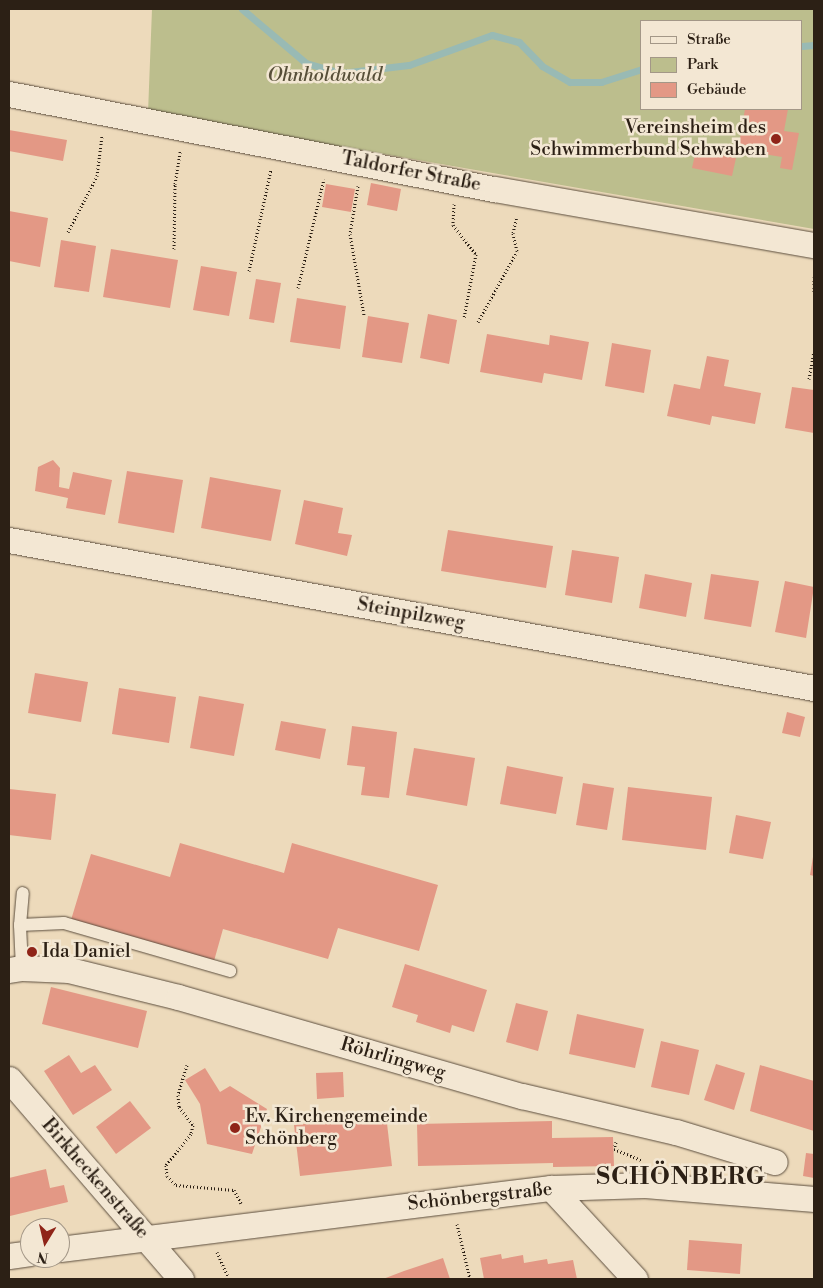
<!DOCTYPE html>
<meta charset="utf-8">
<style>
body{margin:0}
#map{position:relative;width:823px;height:1288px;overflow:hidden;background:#eddabb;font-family:"Libre Bodoni",serif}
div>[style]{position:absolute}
.green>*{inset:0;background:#bcbe8d}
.stream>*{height:7px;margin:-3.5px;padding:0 3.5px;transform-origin:3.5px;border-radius:3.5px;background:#99bab4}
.building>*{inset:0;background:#e39885}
.path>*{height:3px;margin-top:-1.5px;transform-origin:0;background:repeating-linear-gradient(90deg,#2c2015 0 1px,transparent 0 3.5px)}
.roads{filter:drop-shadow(0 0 1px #5c4e3e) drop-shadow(0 0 1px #5c4e3e)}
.service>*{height:12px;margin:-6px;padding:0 6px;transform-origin:6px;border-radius:6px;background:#f3e7d3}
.minor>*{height:25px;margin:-12.5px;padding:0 12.5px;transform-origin:12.5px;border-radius:12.5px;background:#f3e7d3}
.dots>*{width:14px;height:14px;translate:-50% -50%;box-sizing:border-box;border:2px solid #f3e7d3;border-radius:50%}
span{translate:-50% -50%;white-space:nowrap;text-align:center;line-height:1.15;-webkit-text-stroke:5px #f3e7d3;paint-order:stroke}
.park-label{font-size:19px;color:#574f39;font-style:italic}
.poi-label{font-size:19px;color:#2c2015}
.right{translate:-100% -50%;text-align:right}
.left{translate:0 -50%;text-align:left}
.street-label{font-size:19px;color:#2c2015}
.district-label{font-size:24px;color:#2c2015;font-weight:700;letter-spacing:1px}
.frame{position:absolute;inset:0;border:10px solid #2c2015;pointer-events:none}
.legend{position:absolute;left:640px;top:20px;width:162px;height:90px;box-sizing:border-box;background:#f3e7d3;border:1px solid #a39787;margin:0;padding:6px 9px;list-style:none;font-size:15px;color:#2c2015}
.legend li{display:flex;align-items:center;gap:10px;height:25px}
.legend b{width:25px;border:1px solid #a39787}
.north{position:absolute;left:20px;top:1218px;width:50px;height:50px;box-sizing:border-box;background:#f3e7d3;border:1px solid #a39787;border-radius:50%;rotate:189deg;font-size:14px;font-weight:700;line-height:20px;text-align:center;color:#2c2015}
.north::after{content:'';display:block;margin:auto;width:18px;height:22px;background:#8f2418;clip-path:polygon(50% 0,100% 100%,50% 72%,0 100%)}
</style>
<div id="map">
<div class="green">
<i style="clip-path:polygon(evenodd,152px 9px,814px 9px,814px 229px,148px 113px,152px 9px,642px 21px,802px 21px,802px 109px,642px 109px,642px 21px)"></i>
</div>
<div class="stream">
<i style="left:242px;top:9px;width:84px;rotate:40.2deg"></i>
<i style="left:306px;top:63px;width:36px;rotate:16deg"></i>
<i style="left:341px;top:73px;width:68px;rotate:-6.7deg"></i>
<i style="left:409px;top:65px;width:88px;rotate:-19.9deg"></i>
<i style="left:492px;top:35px;width:28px;rotate:15deg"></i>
<i style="left:519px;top:42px;width:33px;rotate:46deg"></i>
<i style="left:542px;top:66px;width:32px;rotate:30deg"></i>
<i style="left:570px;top:82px;width:31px"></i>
<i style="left:601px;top:82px;width:43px;rotate:-17.6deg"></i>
<i style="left:802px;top:46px;width:12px;rotate:-5deg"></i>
</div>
<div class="building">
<i style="clip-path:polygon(745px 109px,788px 109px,784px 131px,799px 133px,792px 170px,780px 168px,782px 157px,751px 152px,752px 146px,739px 144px)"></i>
<i style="clip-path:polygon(9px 130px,67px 140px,63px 161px,9px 151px)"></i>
<i style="clip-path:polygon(696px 150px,736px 158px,732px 176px,692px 168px)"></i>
<i style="clip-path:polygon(371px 183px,401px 189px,397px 211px,367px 205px)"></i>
<i style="clip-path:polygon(326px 184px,355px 189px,351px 212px,322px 207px)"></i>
<i style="clip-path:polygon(9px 211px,48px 218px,40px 267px,9px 261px)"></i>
<i style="clip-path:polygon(61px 240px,96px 246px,89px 292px,54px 287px)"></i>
<i style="clip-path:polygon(111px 249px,178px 260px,170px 308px,103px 297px)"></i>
<i style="clip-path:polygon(201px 266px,237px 272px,229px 316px,193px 310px)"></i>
<i style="clip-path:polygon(256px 279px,281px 283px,274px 323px,249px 319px)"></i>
<i style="clip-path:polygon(297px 298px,346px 306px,340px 349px,290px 342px)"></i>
<i style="clip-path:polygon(428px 314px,457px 320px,449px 364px,420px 358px)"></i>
<i style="clip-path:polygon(368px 316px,409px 323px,402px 363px,362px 357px)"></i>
<i style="clip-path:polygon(487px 334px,549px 345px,550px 335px,589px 342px,582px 380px,544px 373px,542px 383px,480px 372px)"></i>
<i style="clip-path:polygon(612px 343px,651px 350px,644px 393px,605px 386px)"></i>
<i style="clip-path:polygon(707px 356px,729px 360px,724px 386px,761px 393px,755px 424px,712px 416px,710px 425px,667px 416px,674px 384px,700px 389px)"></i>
<i style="clip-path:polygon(792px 387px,814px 390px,814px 433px,785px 428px)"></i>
<i style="clip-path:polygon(53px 460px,60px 468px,59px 487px,69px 489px,73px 472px,112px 480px,105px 515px,66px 508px,68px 498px,35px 491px,38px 467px)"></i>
<i style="clip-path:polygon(127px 471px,183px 480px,174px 533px,118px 523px)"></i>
<i style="clip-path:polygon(210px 477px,281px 490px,271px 541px,201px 528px)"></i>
<i style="clip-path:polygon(304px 500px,343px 508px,338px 533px,352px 535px,347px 556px,295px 544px)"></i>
<i style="clip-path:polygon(448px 530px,553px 546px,546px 588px,441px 571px)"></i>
<i style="clip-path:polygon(572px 550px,619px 557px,612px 603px,565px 595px)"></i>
<i style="clip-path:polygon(645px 574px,692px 583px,686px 617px,639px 608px)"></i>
<i style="clip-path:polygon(711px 574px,759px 581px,751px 627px,704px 619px)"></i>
<i style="clip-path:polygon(785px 581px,814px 587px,806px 638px,775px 632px)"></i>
<i style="clip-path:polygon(35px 673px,88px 682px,81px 722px,28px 713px)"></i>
<i style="clip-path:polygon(119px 688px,176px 697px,169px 743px,112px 734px)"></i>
<i style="clip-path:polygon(199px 696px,244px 704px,234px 756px,190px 748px)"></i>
<i style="clip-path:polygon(787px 712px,805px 717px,800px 737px,782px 733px)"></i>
<i style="clip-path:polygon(281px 721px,326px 729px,320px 759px,275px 750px)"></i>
<i style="clip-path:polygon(352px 726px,397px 732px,389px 798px,361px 795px,365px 767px,347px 765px)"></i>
<i style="clip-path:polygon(414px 748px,475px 758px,467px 806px,406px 795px)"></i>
<i style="clip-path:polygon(507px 766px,563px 777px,556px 814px,500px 804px)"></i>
<i style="clip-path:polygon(583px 783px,614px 788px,607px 830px,576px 825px)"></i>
<i style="clip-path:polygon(628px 787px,712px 797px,706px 850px,622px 840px)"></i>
<i style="clip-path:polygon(9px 789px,56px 794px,51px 840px,9px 835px)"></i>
<i style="clip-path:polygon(736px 815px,771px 822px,763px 859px,729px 853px)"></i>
<i style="clip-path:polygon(180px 843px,284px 873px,292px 843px,438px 885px,419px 951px,338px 928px,328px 959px,223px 929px,214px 961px,71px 920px,91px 854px,170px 877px)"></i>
<i style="clip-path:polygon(813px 857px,814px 857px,814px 876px,810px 875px)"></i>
<i style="clip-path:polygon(405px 964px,487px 990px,474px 1032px,452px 1025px,450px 1033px,416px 1022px,418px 1015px,392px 1007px)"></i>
<i style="clip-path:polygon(51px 987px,147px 1011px,138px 1048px,42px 1024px)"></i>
<i style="clip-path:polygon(516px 1003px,548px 1011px,538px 1051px,506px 1042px)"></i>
<i style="clip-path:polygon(577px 1014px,644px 1029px,635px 1068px,569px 1054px)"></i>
<i style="clip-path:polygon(661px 1041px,699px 1050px,689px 1095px,651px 1087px)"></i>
<i style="clip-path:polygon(69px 1055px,81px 1073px,95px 1065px,112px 1090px,73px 1115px,44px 1071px)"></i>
<i style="clip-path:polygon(716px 1064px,745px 1073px,734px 1110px,704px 1100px)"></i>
<i style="clip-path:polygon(760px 1065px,814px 1081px,814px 1131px,750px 1111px)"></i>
<i style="clip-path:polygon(205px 1068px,220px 1092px,230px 1086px,267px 1109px,252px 1154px,207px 1144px,200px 1104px,185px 1080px)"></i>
<i style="clip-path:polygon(343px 1072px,344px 1097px,317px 1099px,316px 1073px)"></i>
<i style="clip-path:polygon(130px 1101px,151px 1128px,116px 1154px,96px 1127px)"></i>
<i style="clip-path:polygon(386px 1115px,392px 1166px,300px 1176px,294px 1125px)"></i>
<i style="clip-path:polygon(552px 1121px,552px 1138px,613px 1137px,614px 1166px,553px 1167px,553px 1163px,418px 1166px,417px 1124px)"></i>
<i style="clip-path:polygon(806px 1153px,814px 1154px,814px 1178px,803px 1176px)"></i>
<i style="clip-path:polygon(46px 1169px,50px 1188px,64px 1185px,68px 1202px,10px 1216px,9px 1178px)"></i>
<i style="clip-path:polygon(689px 1240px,742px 1244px,740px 1274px,687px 1270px)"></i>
<i style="clip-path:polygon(501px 1254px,502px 1259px,523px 1255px,524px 1263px,547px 1259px,548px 1264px,573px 1260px,577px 1279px,484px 1279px,480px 1258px)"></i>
<i style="clip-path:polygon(443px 1258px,450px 1279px,383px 1279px,404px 1271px)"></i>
</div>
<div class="path">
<i style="left:358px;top:186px;width:49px;rotate:99.5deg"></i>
<i style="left:350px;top:234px;width:82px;rotate:80.2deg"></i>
<i style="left:454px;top:204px;width:21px;rotate:93deg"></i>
<i style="left:453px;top:225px;width:37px;rotate:52deg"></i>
<i style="left:476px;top:254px;width:65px;rotate:100.6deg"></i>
<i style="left:68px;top:232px;width:63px;rotate:-62.6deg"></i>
<i style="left:97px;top:176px;width:40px;rotate:-82.9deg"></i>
<i style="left:174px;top:249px;width:65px;rotate:-89.1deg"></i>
<i style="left:175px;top:184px;width:33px;rotate:-81deg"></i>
<i style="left:249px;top:271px;width:104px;rotate:-77.8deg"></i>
<i style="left:814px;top:277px;width:15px;rotate:90deg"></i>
<i style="left:298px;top:288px;width:112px;rotate:-76.6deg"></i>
<i style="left:478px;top:322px;width:81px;rotate:-61.2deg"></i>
<i style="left:517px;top:251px;width:18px;rotate:-103deg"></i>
<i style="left:513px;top:233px;width:17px;rotate:-77deg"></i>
<i style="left:809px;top:379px;width:27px;rotate:-80deg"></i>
<i style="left:187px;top:1065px;width:31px;rotate:107deg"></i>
<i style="left:178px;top:1095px;width:12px;rotate:85deg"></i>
<i style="left:179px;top:1107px;width:23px;rotate:52deg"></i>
<i style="left:193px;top:1125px;width:9px;rotate:103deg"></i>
<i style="left:191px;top:1134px;width:40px;rotate:129deg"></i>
<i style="left:166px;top:1165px;width:11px;rotate:85deg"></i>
<i style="left:167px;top:1176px;width:13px;rotate:45deg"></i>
<i style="left:176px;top:1185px;width:58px;rotate:4.9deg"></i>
<i style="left:234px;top:1190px;width:15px;rotate:62deg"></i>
<i style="left:616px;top:1142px;width:7px;rotate:106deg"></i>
<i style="left:614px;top:1149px;width:31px;rotate:22deg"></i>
<i style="left:457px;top:1224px;width:57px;rotate:76.7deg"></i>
<i style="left:217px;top:1252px;width:30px;rotate:66deg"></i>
</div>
<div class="roads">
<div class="service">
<i style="left:20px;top:925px;width:44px;rotate:-2.6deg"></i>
<i style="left:64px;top:923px;width:173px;rotate:16.1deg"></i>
<i style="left:22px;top:968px;width:43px;rotate:-92.7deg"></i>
<i style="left:20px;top:925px;width:32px;rotate:-85deg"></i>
</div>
<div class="minor">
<i style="left:9px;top:94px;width:495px;rotate:11.1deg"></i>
<i style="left:495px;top:189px;width:324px;rotate:10deg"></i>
<i style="left:9px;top:540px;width:818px;rotate:10.42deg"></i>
<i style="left:9px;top:970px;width:13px;rotate:-9deg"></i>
<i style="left:22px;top:968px;width:47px;rotate:2.4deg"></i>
<i style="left:69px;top:970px;width:112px;rotate:13.9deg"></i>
<i style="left:178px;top:997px;width:358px;rotate:16.1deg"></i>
<i style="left:522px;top:1096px;width:158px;rotate:13.2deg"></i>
<i style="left:676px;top:1132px;width:103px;rotate:16.9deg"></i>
<i style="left:9px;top:1079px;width:264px;rotate:49.3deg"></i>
<i style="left:551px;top:1188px;width:124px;rotate:47.3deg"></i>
<i style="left:60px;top:1249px;width:495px;rotate:-7.1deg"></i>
<i style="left:551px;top:1188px;width:94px;rotate:-1.8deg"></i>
<i style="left:645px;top:1185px;width:170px;rotate:4.7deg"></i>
<i style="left:9px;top:1256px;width:21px;rotate:-8deg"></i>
</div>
</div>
<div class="dots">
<i style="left:776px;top:139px;background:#8f2418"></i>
<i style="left:32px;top:952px;background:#8f2418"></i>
<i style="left:235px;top:1128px;background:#8f2418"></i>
</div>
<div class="park-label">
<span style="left:325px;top:76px">Ohnholdwald</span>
</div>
<div class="poi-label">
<span class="right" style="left:766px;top:139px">Vereinsheim des<br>Schwimmerbund Schwaben</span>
<span class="left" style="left:42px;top:952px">Ida Daniel</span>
<span class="left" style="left:245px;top:1128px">Ev. Kirchengemeinde<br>Schönberg</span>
</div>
<div class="street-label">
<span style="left:411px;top:172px;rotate:11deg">Taldorfer Straße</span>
<span style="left:411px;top:614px;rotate:10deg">Steinpilzweg</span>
<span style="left:393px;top:1059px;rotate:16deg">Röhrlingweg</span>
<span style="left:95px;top:1179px;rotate:49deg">Birkheckenstraße</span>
<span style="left:480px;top:1197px;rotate:-6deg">Schönbergstraße</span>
</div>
<div class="district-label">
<span style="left:681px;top:1178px">SCHÖNBERG</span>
</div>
<div class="frame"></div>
<ul class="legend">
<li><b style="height:6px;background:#f3e7d3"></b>Straße</li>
<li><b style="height:14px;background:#bcbe8d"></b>Park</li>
<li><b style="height:14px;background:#e39885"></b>Gebäude</li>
</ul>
<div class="north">N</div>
</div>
